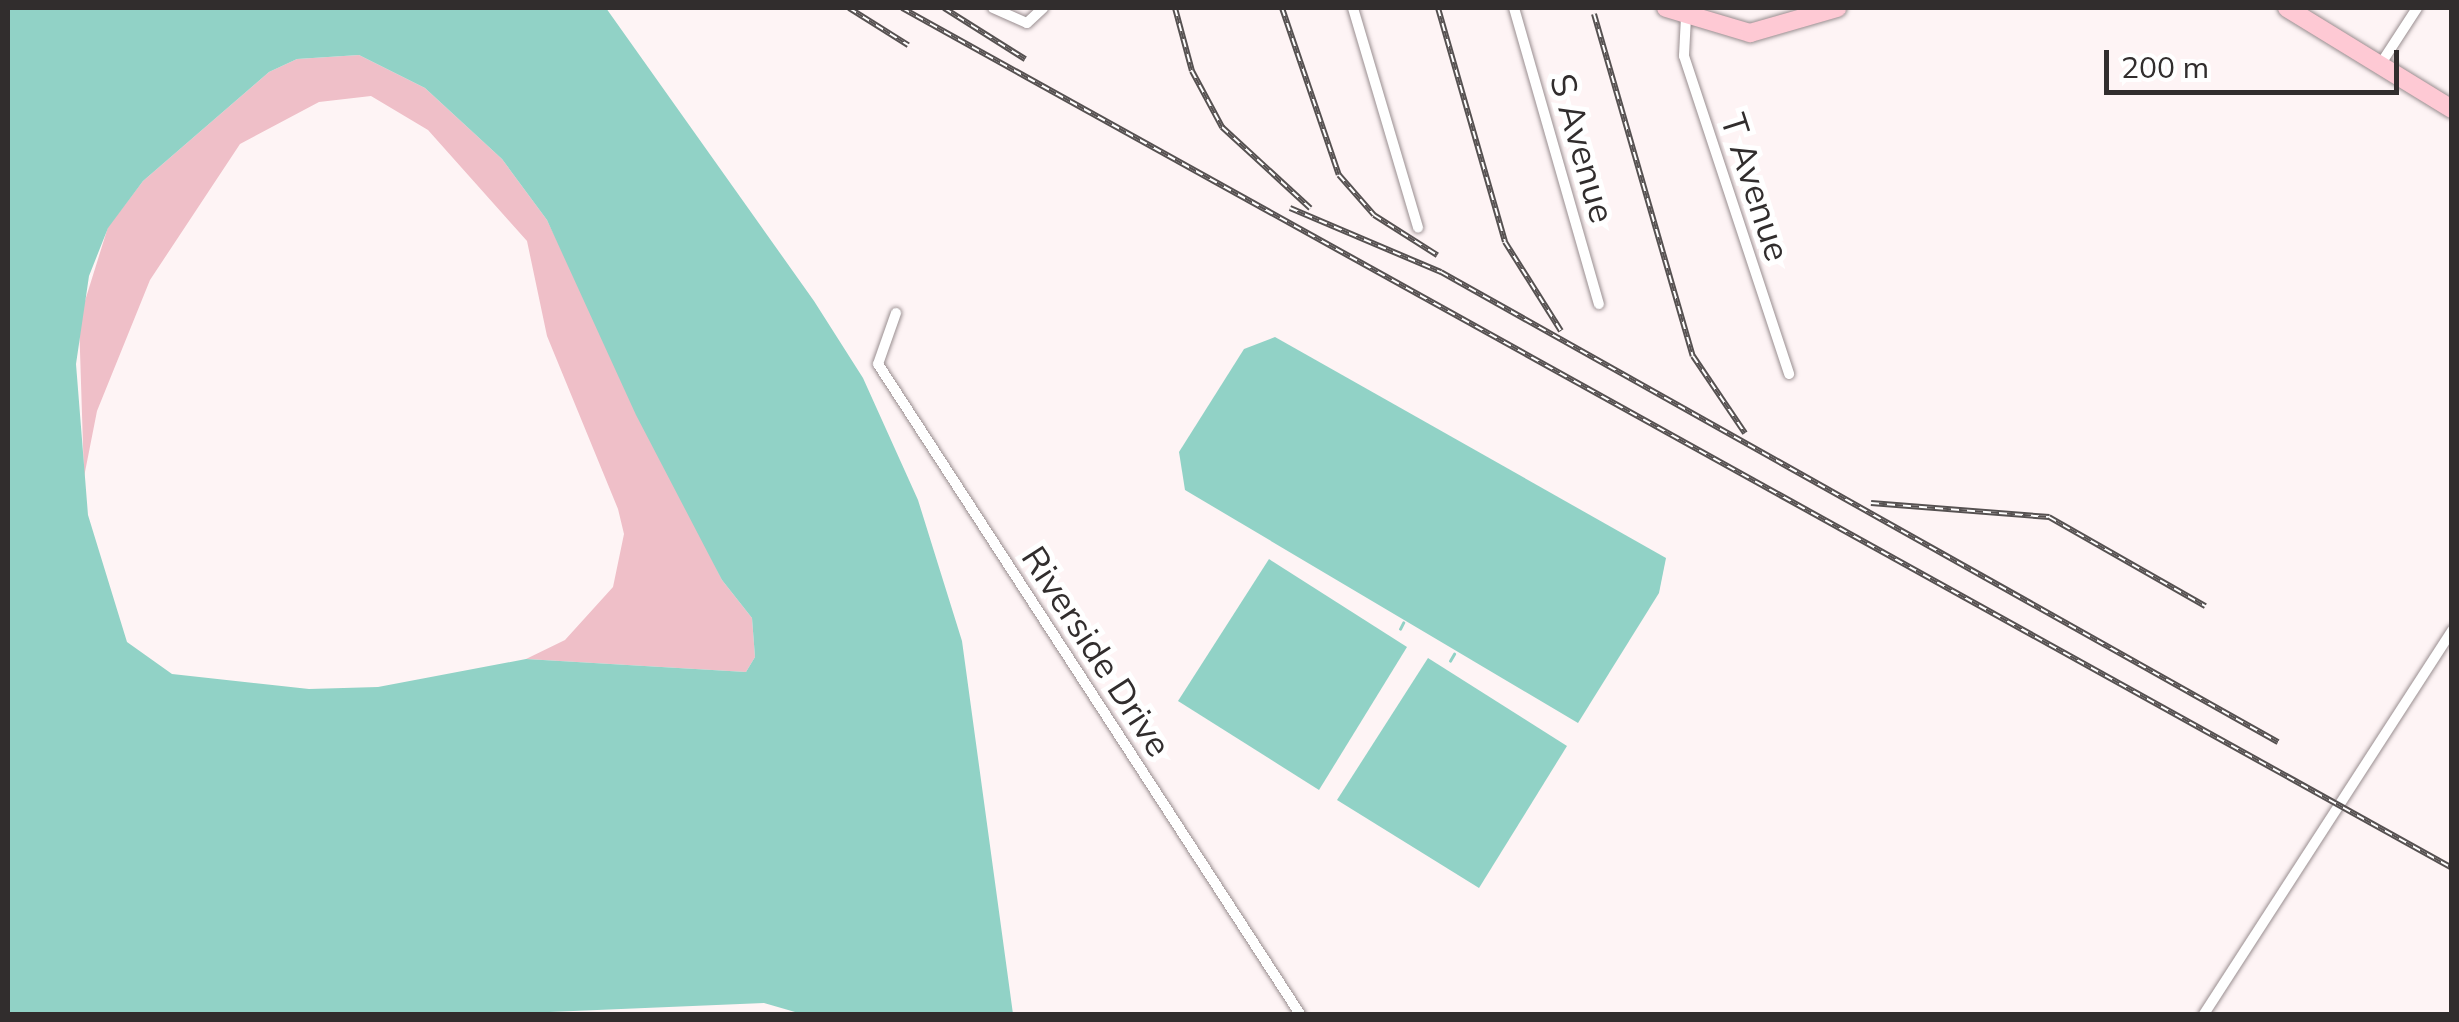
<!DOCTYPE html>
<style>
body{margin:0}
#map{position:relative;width:2459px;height:1022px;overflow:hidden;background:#fef4f5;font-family:Mulish,sans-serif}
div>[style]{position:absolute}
.green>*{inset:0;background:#efbfc8}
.water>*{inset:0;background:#91d2c6}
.stream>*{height:2.5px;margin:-1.25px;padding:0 1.25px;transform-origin:1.25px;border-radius:1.25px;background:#91d2c6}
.roads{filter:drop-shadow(0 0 2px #998e90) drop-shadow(0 0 2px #998e90)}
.street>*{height:10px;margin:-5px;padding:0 5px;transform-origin:5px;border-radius:5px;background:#fff}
.primary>*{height:18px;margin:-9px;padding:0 9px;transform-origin:9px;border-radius:9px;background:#fec9d4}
.rail>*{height:6px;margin-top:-3px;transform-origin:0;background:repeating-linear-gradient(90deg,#fff 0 8px,#565151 0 16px);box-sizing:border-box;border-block:2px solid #565151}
span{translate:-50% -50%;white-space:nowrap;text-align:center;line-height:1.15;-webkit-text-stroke:10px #fff;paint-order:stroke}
.street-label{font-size:35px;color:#312d2d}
.frame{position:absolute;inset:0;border:10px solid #312d2d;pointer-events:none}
.scale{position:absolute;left:2104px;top:50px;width:295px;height:45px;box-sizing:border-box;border:5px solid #312d2d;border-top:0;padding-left:12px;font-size:30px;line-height:35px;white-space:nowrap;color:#312d2d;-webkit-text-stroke:8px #fff;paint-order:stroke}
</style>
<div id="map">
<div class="green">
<i style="clip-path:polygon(359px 55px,425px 88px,502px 159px,547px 220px,722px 580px,752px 618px,755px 657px,746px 672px,526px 659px,565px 640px,613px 587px,624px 534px,618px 509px,547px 336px,527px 241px,428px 130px,371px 96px,319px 102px,240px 144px,150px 280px,97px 411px,84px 477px,79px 320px,108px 227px,143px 181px,269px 72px,297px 59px)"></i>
</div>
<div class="water">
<i style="clip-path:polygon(evenodd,8px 8px,606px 8px,814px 301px,863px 378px,918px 500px,962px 641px,1013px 1014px,802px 1014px,764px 1003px,504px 1014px,8px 1014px,8px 8px,359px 55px,425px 88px,502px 159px,547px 220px,636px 415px,722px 580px,752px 618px,755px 657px,746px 672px,526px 659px,378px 687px,309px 689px,172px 674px,127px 642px,88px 515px,76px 364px,89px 276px,108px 228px,143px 181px,269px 72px,297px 59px,359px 55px)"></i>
<i style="clip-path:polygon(1275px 337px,1666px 558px,1659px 593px,1578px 723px,1185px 490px,1179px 452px,1244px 349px)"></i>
<i style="clip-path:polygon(1269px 559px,1407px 647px,1319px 790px,1178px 701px)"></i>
<i style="clip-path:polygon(1428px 658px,1567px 746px,1479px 888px,1337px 800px)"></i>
</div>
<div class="stream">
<i style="left:1400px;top:629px;width:7px;rotate:-63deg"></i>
<i style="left:1450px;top:661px;width:8px;rotate:-60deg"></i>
</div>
<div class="roads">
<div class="street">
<i style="left:993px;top:8px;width:37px;rotate:24deg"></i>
<i style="left:1027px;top:23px;width:22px;rotate:-43deg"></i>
<i style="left:1353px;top:8px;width:229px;rotate:73.5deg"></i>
<i style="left:1514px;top:8px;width:308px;rotate:74deg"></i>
<i style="left:1686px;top:17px;width:39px;rotate:93deg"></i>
<i style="left:1684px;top:56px;width:335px;rotate:71.7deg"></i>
<i style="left:2380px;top:65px;width:68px;rotate:-57deg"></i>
<i style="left:896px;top:313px;width:54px;rotate:109.4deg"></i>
<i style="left:878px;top:364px;width:775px;rotate:57.01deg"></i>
<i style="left:2204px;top:1014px;width:457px;rotate:-57.1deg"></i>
</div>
<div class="primary">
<i style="left:1666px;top:8px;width:88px;rotate:16.6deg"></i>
<i style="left:1750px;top:33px;width:91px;rotate:-16deg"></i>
<i style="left:2287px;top:8px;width:193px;rotate:31.5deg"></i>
</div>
</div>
<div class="rail">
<i style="left:849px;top:8px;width:70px;rotate:32.1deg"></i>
<i style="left:902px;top:8px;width:1773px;rotate:29.02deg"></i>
<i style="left:944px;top:8px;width:96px;rotate:32.2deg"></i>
<i style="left:1175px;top:8px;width:65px;rotate:74.9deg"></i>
<i style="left:1192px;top:71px;width:64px;rotate:61.8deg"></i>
<i style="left:1222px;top:127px;width:120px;rotate:42.6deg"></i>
<i style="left:1282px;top:8px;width:176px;rotate:71.2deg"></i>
<i style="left:1339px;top:175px;width:53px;rotate:48.8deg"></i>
<i style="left:1374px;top:215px;width:75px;rotate:32.4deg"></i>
<i style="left:1438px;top:8px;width:243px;rotate:74deg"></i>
<i style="left:1505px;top:242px;width:105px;rotate:57.8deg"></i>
<i style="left:1594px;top:14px;width:356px;rotate:73.9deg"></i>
<i style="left:1693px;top:356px;width:93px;rotate:56deg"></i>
<i style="left:1290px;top:208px;width:164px;rotate:23deg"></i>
<i style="left:1441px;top:272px;width:960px;rotate:29.32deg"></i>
<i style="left:1871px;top:503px;width:179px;rotate:4.5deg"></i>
<i style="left:2049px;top:517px;width:180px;rotate:29.7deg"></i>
</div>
<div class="street-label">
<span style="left:1583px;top:148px;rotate:74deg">S Avenue</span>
<span style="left:1756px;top:187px;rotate:72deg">T Avenue</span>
<span style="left:1097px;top:651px;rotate:57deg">Riverside Drive</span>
</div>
<div class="frame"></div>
<div class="scale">200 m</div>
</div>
